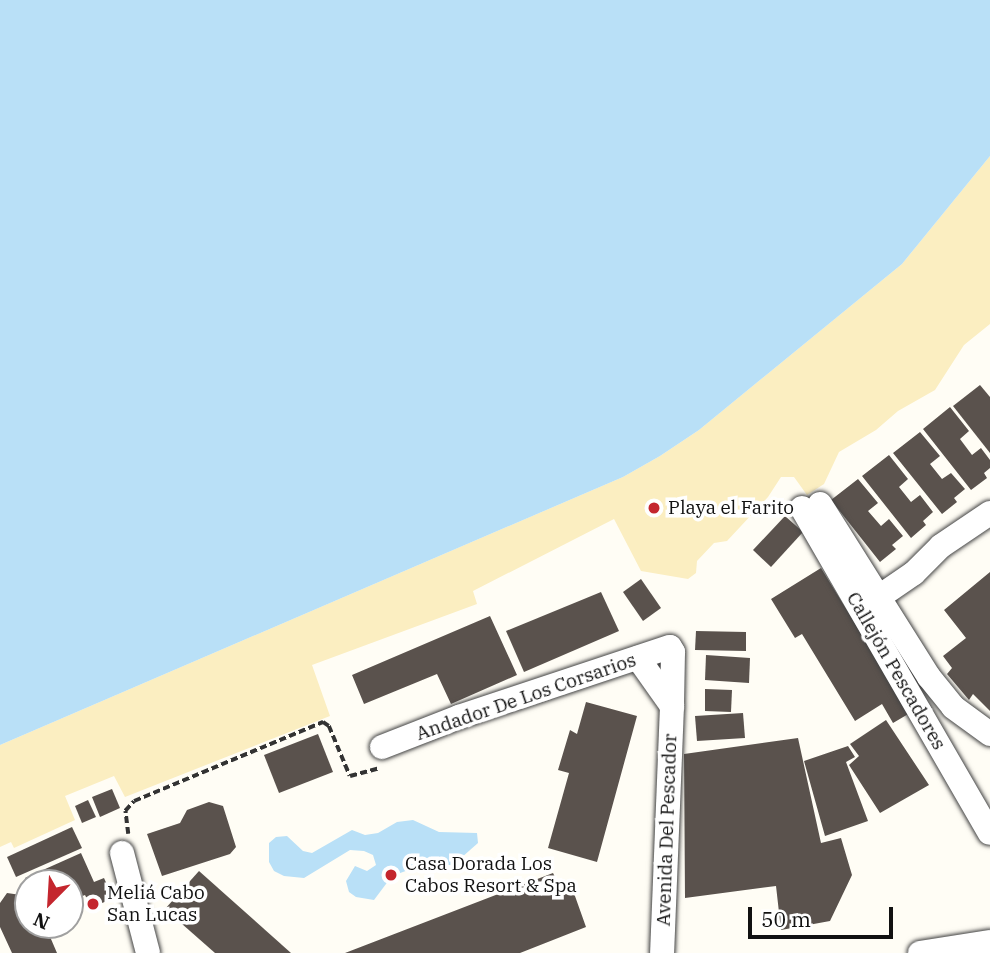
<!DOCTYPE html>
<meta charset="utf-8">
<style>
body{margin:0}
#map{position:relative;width:990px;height:953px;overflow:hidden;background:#fffdf5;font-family:"IBM Plex Serif",serif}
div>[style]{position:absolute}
.sand>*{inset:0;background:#fbeec1}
.water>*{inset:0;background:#b9e0f7}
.building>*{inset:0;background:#5a524d}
.path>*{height:3.5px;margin-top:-1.75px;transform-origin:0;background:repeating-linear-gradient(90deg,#333 0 7px,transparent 0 10.5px)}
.roads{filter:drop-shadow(0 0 2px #444) drop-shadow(0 0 2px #444)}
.minor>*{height:24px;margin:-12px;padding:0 12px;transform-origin:12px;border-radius:12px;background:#fff}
.dots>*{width:19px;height:19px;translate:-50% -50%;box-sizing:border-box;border:4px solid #fff;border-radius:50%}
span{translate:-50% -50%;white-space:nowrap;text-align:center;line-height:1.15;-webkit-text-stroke:7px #fff;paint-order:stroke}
.poi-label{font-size:19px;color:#111}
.left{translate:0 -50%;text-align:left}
.street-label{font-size:19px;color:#111}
.north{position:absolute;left:14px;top:869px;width:70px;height:70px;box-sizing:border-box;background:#fff;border:2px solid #a0a0a0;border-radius:50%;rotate:204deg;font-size:19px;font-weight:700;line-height:28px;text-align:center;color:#111}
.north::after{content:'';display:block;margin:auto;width:24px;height:32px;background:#c4262e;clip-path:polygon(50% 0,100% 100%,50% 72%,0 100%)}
.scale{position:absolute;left:748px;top:907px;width:145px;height:32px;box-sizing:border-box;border:4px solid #111;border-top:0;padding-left:9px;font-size:21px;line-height:24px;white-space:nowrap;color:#111;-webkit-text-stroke:5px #fff;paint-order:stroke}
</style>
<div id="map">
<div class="sand">
<i style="clip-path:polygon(990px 156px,990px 324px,964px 345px,935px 390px,898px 411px,876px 430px,839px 452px,824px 484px,807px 495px,794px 477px,781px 477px,768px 497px,727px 541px,714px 543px,697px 561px,696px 573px,688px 579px,641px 571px,614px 519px,473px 591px,477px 604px,312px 665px,330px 716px,125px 797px,114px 776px,65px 796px,75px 820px,14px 848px,11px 842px,0 847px,0 745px,623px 477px,660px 456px,699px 430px,902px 264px)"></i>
</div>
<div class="water">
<i style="clip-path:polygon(0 0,990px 0,990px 156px,902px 264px,699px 430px,660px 456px,623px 477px,0 745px)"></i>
<i style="clip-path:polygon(413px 820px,439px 832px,477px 833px,478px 843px,453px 865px,422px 865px,392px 876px,374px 900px,356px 897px,349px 892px,346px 881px,355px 866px,367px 871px,376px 865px,373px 855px,364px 851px,350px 850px,304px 878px,284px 876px,274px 871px,269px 862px,269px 843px,276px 837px,287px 836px,303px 851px,312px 853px,352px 830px,365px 835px,378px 833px,397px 822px)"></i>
</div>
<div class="building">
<i style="clip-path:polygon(980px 385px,990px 397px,990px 453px,953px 406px)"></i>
<i style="clip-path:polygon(950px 407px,969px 431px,960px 439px,972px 455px,981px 448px,990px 460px,990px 468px,984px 473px,987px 478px,971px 490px,923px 429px)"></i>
<i style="clip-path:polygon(920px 432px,940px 456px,930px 464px,942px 479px,951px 473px,965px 489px,954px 498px,957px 502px,942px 514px,893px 453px)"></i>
<i style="clip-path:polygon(889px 455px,908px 479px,899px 487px,911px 502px,920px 495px,933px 512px,923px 521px,926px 525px,911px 538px,862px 476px)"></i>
<i style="clip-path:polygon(858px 479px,878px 503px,868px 511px,881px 526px,889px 519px,903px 536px,892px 545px,896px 549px,880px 562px,831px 500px)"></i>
<i style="clip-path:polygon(785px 516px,803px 532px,771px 567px,753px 550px)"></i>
<i style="clip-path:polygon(821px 568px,910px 713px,893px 723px,882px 704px,855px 721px,802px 634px,795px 638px,771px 599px)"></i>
<i style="clip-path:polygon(990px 572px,990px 711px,973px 694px,969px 700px,947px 674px,952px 668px,943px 656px,966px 638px,944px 610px)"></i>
<i style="clip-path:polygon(641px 579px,661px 608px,643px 621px,623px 592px)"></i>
<i style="clip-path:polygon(601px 592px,619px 631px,524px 672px,506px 631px)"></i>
<i style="clip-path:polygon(490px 616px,517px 675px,451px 704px,437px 674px,364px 704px,352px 675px)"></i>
<i style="clip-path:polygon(696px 631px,746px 632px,746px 651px,695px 650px)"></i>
<i style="clip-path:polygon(706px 655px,750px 658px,749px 683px,705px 680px)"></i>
<i style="clip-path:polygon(705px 689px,732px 690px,731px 712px,705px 711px)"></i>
<i style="clip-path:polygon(586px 702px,637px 716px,597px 862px,548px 848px,569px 773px,558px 770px,570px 730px,577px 734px)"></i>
<i style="clip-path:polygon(743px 713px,745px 738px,697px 741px,695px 716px)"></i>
<i style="clip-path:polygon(886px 720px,929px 785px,880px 813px,849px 765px,859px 756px,850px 744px)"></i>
<i style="clip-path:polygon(318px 734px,333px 772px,279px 793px,264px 755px)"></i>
<i style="clip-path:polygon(798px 738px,821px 843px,841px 838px,852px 875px,830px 921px,781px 930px,776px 886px,685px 898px,684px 754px)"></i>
<i style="clip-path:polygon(848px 746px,855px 757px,846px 762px,868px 821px,825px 836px,804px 761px)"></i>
<i style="clip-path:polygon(112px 789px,120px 808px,100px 817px,92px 797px)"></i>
<i style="clip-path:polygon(88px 800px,96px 817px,82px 823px,75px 806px)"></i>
<i style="clip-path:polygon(209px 802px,223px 806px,236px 847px,230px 854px,162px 876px,147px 834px,180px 823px,187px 810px)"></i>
<i style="clip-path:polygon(72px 827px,82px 848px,16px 877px,7px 857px)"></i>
<i style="clip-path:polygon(81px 853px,94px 882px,104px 878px,113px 898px,98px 905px,93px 896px,87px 899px,85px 895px,70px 901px,70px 883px,27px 883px,25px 878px)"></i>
<i style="clip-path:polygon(199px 871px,291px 953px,215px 953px,165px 909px)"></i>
<i style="clip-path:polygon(553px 873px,559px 885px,570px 882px,586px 927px,520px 953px,345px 953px)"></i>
<i style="clip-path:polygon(7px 893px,28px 896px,28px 925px,45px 925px,57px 953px,12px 953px,0 927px,0 903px)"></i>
</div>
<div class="path">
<i style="left:128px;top:834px;width:23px;rotate:-97deg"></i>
<i style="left:125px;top:811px;width:13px;rotate:-48deg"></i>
<i style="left:134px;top:801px;width:205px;rotate:-22.7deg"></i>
<i style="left:323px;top:722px;width:7px;rotate:34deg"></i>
<i style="left:329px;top:726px;width:54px;rotate:67.2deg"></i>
<i style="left:350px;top:776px;width:31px;rotate:-15deg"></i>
</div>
<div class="roads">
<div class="minor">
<i style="left:820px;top:504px;width:204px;rotate:57.8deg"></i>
<i style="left:929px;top:677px;width:38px;rotate:51deg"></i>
<i style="left:953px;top:707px;width:46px;rotate:36.1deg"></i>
<i style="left:802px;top:508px;width:375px;rotate:60deg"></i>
<i style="left:879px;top:597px;width:42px;rotate:-34.4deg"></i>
<i style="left:914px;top:573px;width:38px;rotate:-45deg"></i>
<i style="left:941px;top:546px;width:59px;rotate:-34deg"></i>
<i style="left:638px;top:658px;width:59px;rotate:54.7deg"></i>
<i style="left:382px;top:747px;width:83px;rotate:-21.3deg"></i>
<i style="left:459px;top:717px;width:222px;rotate:-18.4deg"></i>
<i style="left:670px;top:647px;width:6px;rotate:59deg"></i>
<i style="left:673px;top:652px;width:54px;rotate:91.1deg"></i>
<i style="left:672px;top:706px;width:247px;rotate:92.3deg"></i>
<i style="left:122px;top:853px;width:103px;rotate:75.4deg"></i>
<i style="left:920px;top:953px;width:71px;rotate:-8.9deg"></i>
</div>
</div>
<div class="dots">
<i style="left:654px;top:508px;background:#c4262e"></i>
<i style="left:391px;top:875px;background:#c4262e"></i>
<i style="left:93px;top:904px;background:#c4262e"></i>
</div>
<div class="poi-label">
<span class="left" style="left:668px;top:508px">Playa el Farito</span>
<span class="left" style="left:405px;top:875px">Casa Dorada Los<br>Cabos Resort &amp; Spa</span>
<span class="left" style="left:107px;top:904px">Meliá Cabo<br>San Lucas</span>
</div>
<div class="street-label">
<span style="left:896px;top:671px;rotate:60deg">Callejón Pescadores</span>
<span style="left:526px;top:697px;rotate:-19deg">Andador De Los Corsarios</span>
<span style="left:667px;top:830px;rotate:-88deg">Avenida Del Pescador</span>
</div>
<div class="north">N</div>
<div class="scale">50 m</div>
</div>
